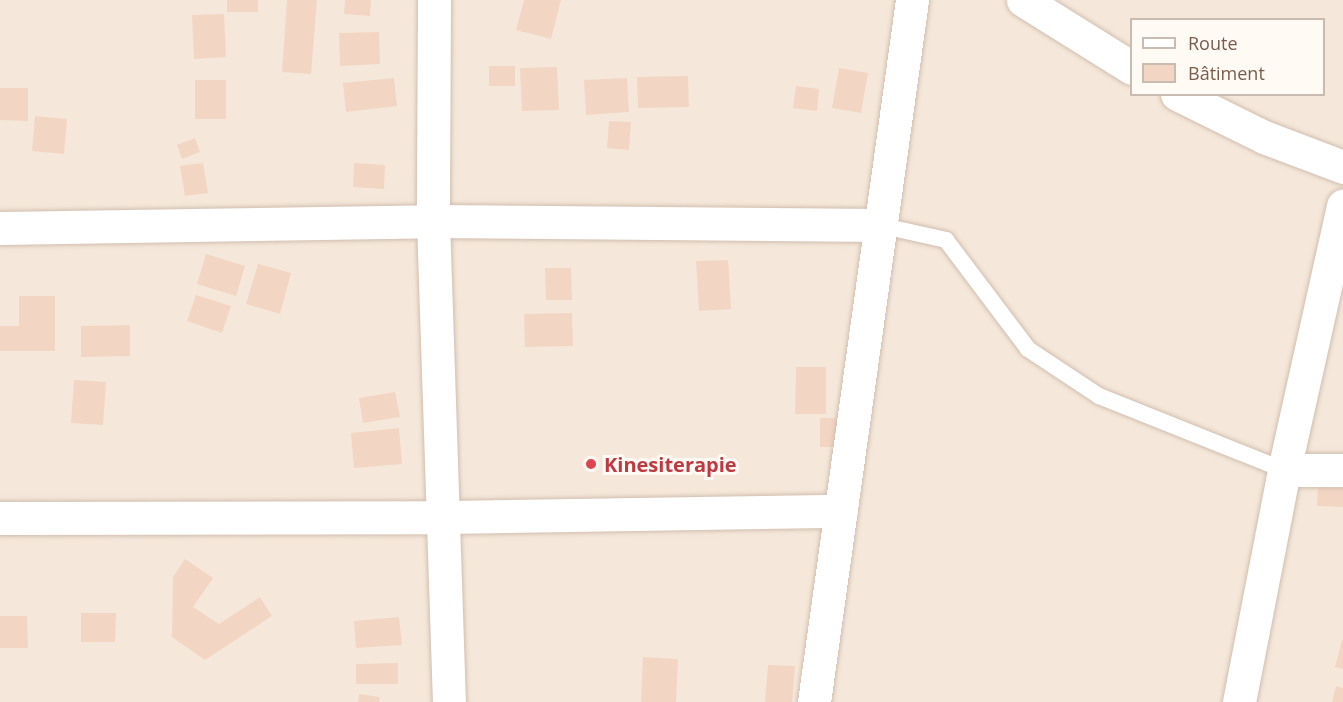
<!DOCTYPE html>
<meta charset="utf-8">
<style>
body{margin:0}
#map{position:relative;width:1343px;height:702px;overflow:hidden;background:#fdf6ec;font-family:"Open Sans",sans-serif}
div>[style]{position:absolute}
.residential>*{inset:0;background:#f5e8da}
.building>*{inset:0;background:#f3d5c3}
.roads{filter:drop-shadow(0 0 2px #d1beb0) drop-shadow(0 0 2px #d1beb0)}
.lane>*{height:16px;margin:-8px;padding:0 8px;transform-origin:8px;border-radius:8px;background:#fff}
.street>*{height:33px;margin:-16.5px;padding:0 16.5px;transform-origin:16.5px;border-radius:16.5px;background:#fff}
.dots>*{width:16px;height:16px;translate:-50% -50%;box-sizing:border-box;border:3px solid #fffaf3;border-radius:50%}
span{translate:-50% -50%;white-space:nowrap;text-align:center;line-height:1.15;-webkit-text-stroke:6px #fffaf3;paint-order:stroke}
.health-label{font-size:20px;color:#be3a42;font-weight:700}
.left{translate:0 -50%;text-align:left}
.legend{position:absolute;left:1130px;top:18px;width:195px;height:78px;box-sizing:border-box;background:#fffaf3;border:2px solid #cabbb1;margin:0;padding:8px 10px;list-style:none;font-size:18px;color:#7a5c4d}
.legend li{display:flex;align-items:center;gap:12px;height:30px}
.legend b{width:30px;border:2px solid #cabbb1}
</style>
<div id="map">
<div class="residential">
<i style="clip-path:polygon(evenodd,0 0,1343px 0,1343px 702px,0 702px,0 0,1132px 20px,1324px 20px,1324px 94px,1132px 94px,1132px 20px)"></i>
</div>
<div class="building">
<i style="clip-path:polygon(227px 0,258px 0,258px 12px,227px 12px)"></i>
<i style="clip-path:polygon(287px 0,317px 0,311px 74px,282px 72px)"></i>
<i style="clip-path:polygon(345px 0,371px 0,370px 16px,344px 14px)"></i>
<i style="clip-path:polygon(524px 0,561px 0,551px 39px,516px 30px)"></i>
<i style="clip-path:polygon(224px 14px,226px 57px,194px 59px,192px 15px)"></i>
<i style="clip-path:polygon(379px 32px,380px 64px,340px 66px,339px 33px)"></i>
<i style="clip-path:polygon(489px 66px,515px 66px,515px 86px,489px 86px)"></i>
<i style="clip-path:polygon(557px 67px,559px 110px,522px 111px,520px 68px)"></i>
<i style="clip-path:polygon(839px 68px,868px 73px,861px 113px,832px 108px)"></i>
<i style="clip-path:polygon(688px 76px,689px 107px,638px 108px,637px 77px)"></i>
<i style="clip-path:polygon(394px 78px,397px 106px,346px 112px,343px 83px)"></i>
<i style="clip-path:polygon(627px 78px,629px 112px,586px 115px,584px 80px)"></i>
<i style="clip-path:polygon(195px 80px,226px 80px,226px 119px,195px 119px)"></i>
<i style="clip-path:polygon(796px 86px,819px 89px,817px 111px,793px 108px)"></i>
<i style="clip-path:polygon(0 88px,28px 88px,28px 121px,0 120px)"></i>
<i style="clip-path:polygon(35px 116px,67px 119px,64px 154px,32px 151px)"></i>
<i style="clip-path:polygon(609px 121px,631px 122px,629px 150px,607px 148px)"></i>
<i style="clip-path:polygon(195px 138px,200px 152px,182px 159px,177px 145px)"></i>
<i style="clip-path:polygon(203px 163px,208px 193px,185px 196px,180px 166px)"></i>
<i style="clip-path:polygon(354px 163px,385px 165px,384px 189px,353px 187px)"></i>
<i style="clip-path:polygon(206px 254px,245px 266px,236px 296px,197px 284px)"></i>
<i style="clip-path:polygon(728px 260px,731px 309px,699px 311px,696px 261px)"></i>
<i style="clip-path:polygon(258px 264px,291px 273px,280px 314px,246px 304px)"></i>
<i style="clip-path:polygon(545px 268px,571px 268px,572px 300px,546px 300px)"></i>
<i style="clip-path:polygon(196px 295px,231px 306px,222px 333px,187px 321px)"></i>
<i style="clip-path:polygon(19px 296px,55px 296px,55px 351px,0 351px,0 326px,19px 326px)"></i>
<i style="clip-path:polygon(572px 313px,573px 346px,525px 347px,524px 314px)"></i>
<i style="clip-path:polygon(130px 325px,130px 356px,81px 357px,81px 326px)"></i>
<i style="clip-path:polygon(796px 367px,826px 367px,826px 414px,795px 414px)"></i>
<i style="clip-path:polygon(74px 380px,106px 382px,103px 425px,71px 423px)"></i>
<i style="clip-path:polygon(395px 392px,400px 417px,363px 423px,359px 398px)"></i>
<i style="clip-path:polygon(820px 418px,839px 418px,839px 447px,820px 447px)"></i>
<i style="clip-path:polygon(399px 428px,402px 464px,354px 468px,351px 433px)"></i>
<i style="clip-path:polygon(1318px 487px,1343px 488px,1343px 507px,1317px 506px)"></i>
<i style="clip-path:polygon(185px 559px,213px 578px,193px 607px,219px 624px,260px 597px,272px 616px,205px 660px,172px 637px,173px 577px)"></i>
<i style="clip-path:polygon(81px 613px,116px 613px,115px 642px,81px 642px)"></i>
<i style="clip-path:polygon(0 616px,27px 616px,28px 648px,0 648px)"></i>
<i style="clip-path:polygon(399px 617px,402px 645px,356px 648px,354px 621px)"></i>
<i style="clip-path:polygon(1342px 640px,1343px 640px,1343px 669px,1335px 667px)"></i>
<i style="clip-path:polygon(643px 657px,678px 659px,676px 702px,641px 702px)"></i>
<i style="clip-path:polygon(398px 663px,398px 684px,356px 684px,356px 664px)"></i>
<i style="clip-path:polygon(768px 665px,795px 666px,792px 702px,765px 702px)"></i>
<i style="clip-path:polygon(1336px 686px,1343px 688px,1343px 702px,1332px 702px)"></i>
<i style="clip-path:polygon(359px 694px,380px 697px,379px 702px,358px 702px)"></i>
</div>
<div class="roads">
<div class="lane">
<i style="left:879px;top:225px;width:69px;rotate:12.6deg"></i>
<i style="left:946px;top:240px;width:136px;rotate:53deg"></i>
<i style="left:1028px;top:349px;width:85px;rotate:33.5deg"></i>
<i style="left:1099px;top:396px;width:199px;rotate:21.8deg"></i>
</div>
<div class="street">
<i style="left:434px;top:0;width:221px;rotate:90.3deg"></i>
<i style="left:433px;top:221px;width:481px;rotate:88.1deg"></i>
<i style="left:1023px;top:0;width:128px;rotate:32deg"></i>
<i style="left:1177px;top:94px;width:97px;rotate:26.3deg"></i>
<i style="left:1264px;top:137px;width:85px;rotate:20.8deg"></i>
<i style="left:0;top:228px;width:433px;rotate:-0.9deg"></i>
<i style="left:433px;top:221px;width:446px;rotate:0.5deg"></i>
<i style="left:1284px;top:470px;width:59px"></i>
<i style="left:0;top:518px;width:445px;rotate:-0.1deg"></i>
<i style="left:445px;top:517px;width:396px;rotate:-0.9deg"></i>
<i style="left:814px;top:702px;width:709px;rotate:-82.05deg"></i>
<i style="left:1239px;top:702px;width:236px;rotate:-79deg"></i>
<i style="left:1284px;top:470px;width:271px;rotate:-77.4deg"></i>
</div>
</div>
<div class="dots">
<i style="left:591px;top:464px;background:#e0444e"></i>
</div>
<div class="health-label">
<span class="left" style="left:604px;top:464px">Kinesiterapie</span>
</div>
<ul class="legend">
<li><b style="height:8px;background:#fff"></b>Route</li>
<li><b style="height:16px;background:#f3d5c3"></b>Bâtiment</li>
</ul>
</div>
